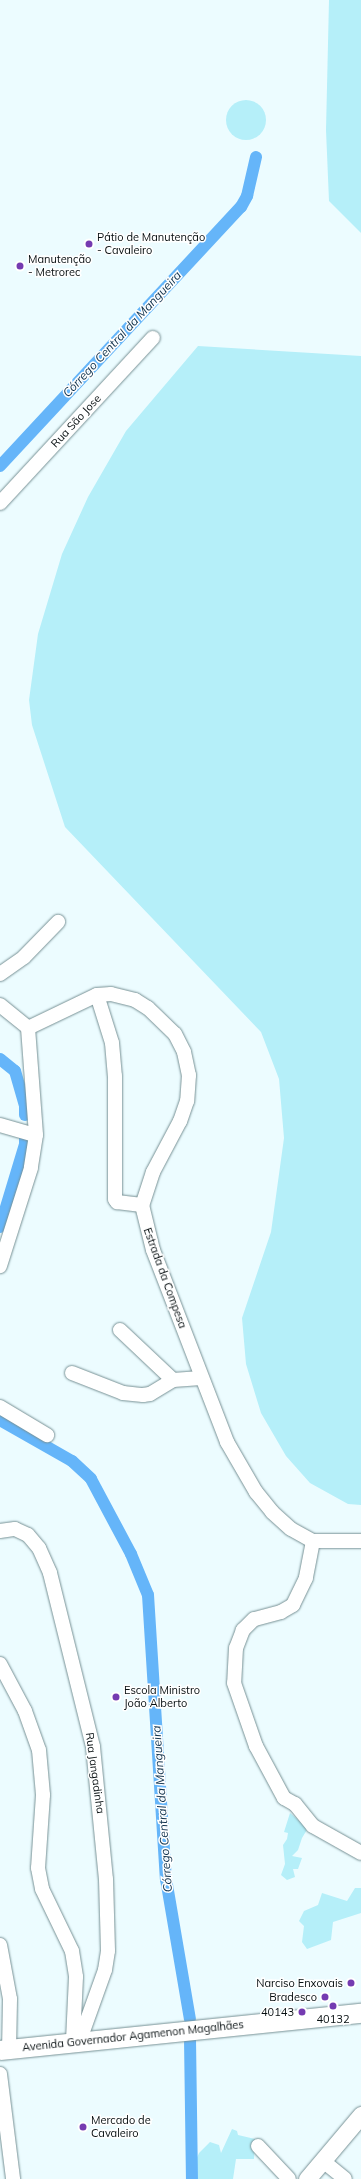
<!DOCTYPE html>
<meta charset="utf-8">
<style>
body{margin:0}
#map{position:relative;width:361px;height:2179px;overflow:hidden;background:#ecfcff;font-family:Mulish,sans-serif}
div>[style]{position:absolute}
.green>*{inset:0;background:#b5eff9}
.round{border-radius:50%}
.canal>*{height:12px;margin:-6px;padding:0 6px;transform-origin:6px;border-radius:6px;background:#65b5f9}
.roads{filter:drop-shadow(0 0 1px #779195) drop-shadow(0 0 1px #779195)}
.minor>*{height:14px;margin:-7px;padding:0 7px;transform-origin:7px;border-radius:7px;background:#fff}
.tertiary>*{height:17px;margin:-8.5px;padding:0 8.5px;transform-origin:8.5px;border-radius:8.5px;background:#fff}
.secondary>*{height:19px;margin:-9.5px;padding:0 9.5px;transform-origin:9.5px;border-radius:9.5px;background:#fff}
.dots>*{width:11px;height:11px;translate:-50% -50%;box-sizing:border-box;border:2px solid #fff;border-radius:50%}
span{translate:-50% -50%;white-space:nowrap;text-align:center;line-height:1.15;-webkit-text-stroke:3px #fff;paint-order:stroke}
.poi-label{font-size:11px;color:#060e10}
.left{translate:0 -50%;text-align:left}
.right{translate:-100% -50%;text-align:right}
.street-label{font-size:11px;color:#060e10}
.water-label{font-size:12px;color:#0f314c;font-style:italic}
</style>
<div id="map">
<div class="green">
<i style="clip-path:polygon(329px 0,361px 0,361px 233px,329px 201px,326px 130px)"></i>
<i class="round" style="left:226px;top:100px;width:40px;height:40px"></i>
<i style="clip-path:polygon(198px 346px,361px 356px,361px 1505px,348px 1504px,310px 1483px,286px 1456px,261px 1413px,246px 1364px,242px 1318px,271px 1232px,284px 1138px,279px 1079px,261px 1032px,65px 827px,32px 725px,29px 700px,38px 634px,62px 554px,88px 497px,126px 431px)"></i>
<i style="clip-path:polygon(290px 1813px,308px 1828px,302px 1838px,298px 1850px,292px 1856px,302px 1858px,298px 1869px,293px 1869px,295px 1877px,287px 1880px,281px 1875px,285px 1864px,283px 1845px,287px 1839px,288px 1833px,284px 1832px)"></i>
<i style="clip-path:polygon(355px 1888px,361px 1888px,361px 1913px,333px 1922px,331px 1940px,307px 1949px,302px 1942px,304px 1926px,299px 1921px,304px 1911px,318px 1905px,322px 1893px,347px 1901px)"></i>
<i style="clip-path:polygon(232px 2129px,237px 2131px,238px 2135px,255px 2139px,254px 2159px,236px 2159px,233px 2179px,188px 2179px,199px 2153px,210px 2142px,219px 2145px,221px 2153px)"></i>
</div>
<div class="canal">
<i style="left:0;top:466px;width:354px;rotate:-47.1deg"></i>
<i style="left:241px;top:207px;width:13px;rotate:-61deg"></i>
<i style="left:247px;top:196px;width:40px;rotate:-77deg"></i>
<i style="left:0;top:1059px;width:19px;rotate:39deg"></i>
<i style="left:15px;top:1071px;width:35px;rotate:74deg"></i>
<i style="left:25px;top:1105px;width:10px;rotate:90deg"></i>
<i style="left:0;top:1227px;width:87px;rotate:-73.2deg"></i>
<i style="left:25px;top:1144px;width:10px;rotate:-90deg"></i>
<i style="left:0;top:1420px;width:83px;rotate:29.7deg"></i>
<i style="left:72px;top:1461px;width:26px;rotate:43deg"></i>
<i style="left:91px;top:1479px;width:85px;rotate:61.9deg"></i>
<i style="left:131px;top:1554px;width:44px;rotate:67.5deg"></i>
<i style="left:148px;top:1595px;width:285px;rotate:86.4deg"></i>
<i style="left:166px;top:1879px;width:142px;rotate:80.3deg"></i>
<i style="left:190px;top:2039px;width:140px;rotate:89.2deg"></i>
</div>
<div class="roads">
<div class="minor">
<i style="left:0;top:503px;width:225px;rotate:-47.2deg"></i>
<i style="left:0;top:974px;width:29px;rotate:-35deg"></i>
<i style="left:24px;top:957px;width:49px;rotate:-45.8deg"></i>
<i style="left:97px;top:995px;width:50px;rotate:72.6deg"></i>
<i style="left:112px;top:1043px;width:33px;rotate:85deg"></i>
<i style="left:115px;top:1076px;width:123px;rotate:90deg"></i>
<i style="left:115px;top:1199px;width:4px;rotate:56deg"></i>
<i style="left:117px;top:1202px;width:25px;rotate:7deg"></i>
<i style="left:0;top:1005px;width:36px;rotate:39deg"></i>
<i style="left:28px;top:1028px;width:107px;rotate:85.7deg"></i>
<i style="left:36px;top:1135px;width:33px;rotate:99deg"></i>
<i style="left:31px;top:1168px;width:103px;rotate:107.6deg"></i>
<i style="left:28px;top:1028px;width:76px;rotate:-25.6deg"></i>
<i style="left:97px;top:995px;width:14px;rotate:-4deg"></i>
<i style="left:111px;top:994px;width:25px;rotate:14deg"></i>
<i style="left:135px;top:1000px;width:15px;rotate:32deg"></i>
<i style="left:148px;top:1008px;width:37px;rotate:44deg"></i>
<i style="left:175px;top:1034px;width:20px;rotate:63deg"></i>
<i style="left:184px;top:1052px;width:24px;rotate:78deg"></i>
<i style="left:189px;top:1075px;width:26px;rotate:94deg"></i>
<i style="left:187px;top:1101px;width:21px;rotate:109deg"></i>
<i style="left:180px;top:1121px;width:58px;rotate:117.9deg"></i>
<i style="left:153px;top:1172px;width:35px;rotate:108deg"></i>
<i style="left:142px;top:1205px;width:46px;rotate:76.3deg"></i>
<i style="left:153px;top:1250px;width:206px;rotate:68.9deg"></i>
<i style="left:227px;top:1442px;width:58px;rotate:59.9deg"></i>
<i style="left:256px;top:1492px;width:26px;rotate:51deg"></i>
<i style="left:272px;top:1512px;width:25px;rotate:42deg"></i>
<i style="left:291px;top:1529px;width:25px;rotate:29deg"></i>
<i style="left:313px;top:1541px;width:48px"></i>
<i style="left:0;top:1125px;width:37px;rotate:16deg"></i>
<i style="left:120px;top:1330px;width:73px;rotate:43.3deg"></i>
<i style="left:72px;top:1373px;width:55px;rotate:21.4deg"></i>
<i style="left:123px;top:1393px;width:20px;rotate:6deg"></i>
<i style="left:143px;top:1395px;width:7px;rotate:-8deg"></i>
<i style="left:150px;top:1394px;width:27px;rotate:-31deg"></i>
<i style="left:173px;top:1380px;width:28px;rotate:-4deg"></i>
<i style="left:0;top:1407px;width:55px;rotate:30.8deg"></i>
<i style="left:0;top:1531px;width:15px;rotate:-8deg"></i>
<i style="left:15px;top:1529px;width:14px;rotate:25deg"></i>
<i style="left:28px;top:1535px;width:17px;rotate:50deg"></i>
<i style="left:39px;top:1548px;width:27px;rotate:66deg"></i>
<i style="left:50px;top:1573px;width:179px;rotate:76.1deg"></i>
<i style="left:93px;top:1747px;width:133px;rotate:84.4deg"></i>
<i style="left:106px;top:1879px;width:72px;rotate:88.4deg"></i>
<i style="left:108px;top:1951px;width:19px;rotate:99deg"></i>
<i style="left:105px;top:1970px;width:74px;rotate:109.7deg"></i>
<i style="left:313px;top:1541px;width:38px;rotate:101deg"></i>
<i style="left:306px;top:1578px;width:30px;rotate:116deg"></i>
<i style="left:293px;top:1605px;width:14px;rotate:150deg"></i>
<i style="left:281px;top:1612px;width:28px;rotate:165deg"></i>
<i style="left:254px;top:1619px;width:16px;rotate:135deg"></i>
<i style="left:243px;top:1630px;width:19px;rotate:111deg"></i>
<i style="left:236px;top:1648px;width:35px;rotate:93deg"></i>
<i style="left:234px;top:1683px;width:67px;rotate:70.8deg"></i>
<i style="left:256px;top:1746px;width:59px;rotate:61.7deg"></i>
<i style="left:284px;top:1798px;width:13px;rotate:29deg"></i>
<i style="left:295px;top:1804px;width:28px;rotate:51deg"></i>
<i style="left:313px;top:1826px;width:55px;rotate:29.4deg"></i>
<i style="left:0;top:1664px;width:53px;rotate:62deg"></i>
<i style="left:25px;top:1711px;width:41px;rotate:70.3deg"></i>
<i style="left:39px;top:1750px;width:45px;rotate:84.9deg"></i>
<i style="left:43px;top:1795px;width:73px;rotate:93.9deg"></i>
<i style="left:38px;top:1868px;width:21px;rotate:79deg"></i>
<i style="left:42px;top:1889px;width:69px;rotate:64.2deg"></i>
<i style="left:72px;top:1951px;width:26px;rotate:81deg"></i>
<i style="left:76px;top:1977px;width:64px;rotate:92.7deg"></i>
<i style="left:0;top:1945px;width:55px;rotate:79.5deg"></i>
<i style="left:10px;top:1999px;width:51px;rotate:91.1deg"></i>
<i style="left:0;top:2074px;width:106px;rotate:82.9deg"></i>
<i style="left:258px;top:2146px;width:45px;rotate:46.8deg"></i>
<i style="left:323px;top:2161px;width:28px;rotate:39deg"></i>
</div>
<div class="tertiary">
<i style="left:307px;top:2179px;width:84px;rotate:-49.8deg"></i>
</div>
<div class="secondary">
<i style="left:0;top:2050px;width:363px;rotate:-5.9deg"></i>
</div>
</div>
<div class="dots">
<i style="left:89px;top:244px;background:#753bb1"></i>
<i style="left:20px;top:266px;background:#753bb1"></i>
<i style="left:116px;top:1697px;background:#753bb1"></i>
<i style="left:351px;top:1983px;background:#753bb1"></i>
<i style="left:325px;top:1997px;background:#753bb1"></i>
<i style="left:333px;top:2006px;background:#753bb1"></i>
<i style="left:302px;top:2012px;background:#753bb1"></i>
<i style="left:83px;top:2127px;background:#753bb1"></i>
</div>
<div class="poi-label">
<span class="left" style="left:97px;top:244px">Pátio de Manutenção<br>- Cavaleiro</span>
<span class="left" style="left:28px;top:266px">Manutenção<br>- Metrorec</span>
<span class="left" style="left:124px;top:1697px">Escola Ministro<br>João Alberto</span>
<span class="right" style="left:343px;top:1983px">Narciso Enxovais</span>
<span class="right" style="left:317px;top:1997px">Bradesco</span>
<span class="right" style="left:294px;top:2012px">40143</span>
<span style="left:333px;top:2019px">40132</span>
<span class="left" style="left:91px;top:2127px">Mercado de<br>Cavaleiro</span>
</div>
<div class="street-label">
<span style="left:76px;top:421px;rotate:-47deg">Rua São Jose</span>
<span style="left:165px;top:1278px;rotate:70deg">Estrada da Compesa</span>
<span style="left:95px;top:1773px;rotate:82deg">Rua Jangadinha</span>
<span style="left:133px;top:2036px;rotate:-6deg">Avenida Governador Agamenon Magalhães</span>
</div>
<div class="water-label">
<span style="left:122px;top:334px;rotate:-47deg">Córrego Central da Mangueira</span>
<span style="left:162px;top:1809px;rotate:-94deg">Córrego Central da Mangueira</span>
</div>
</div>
